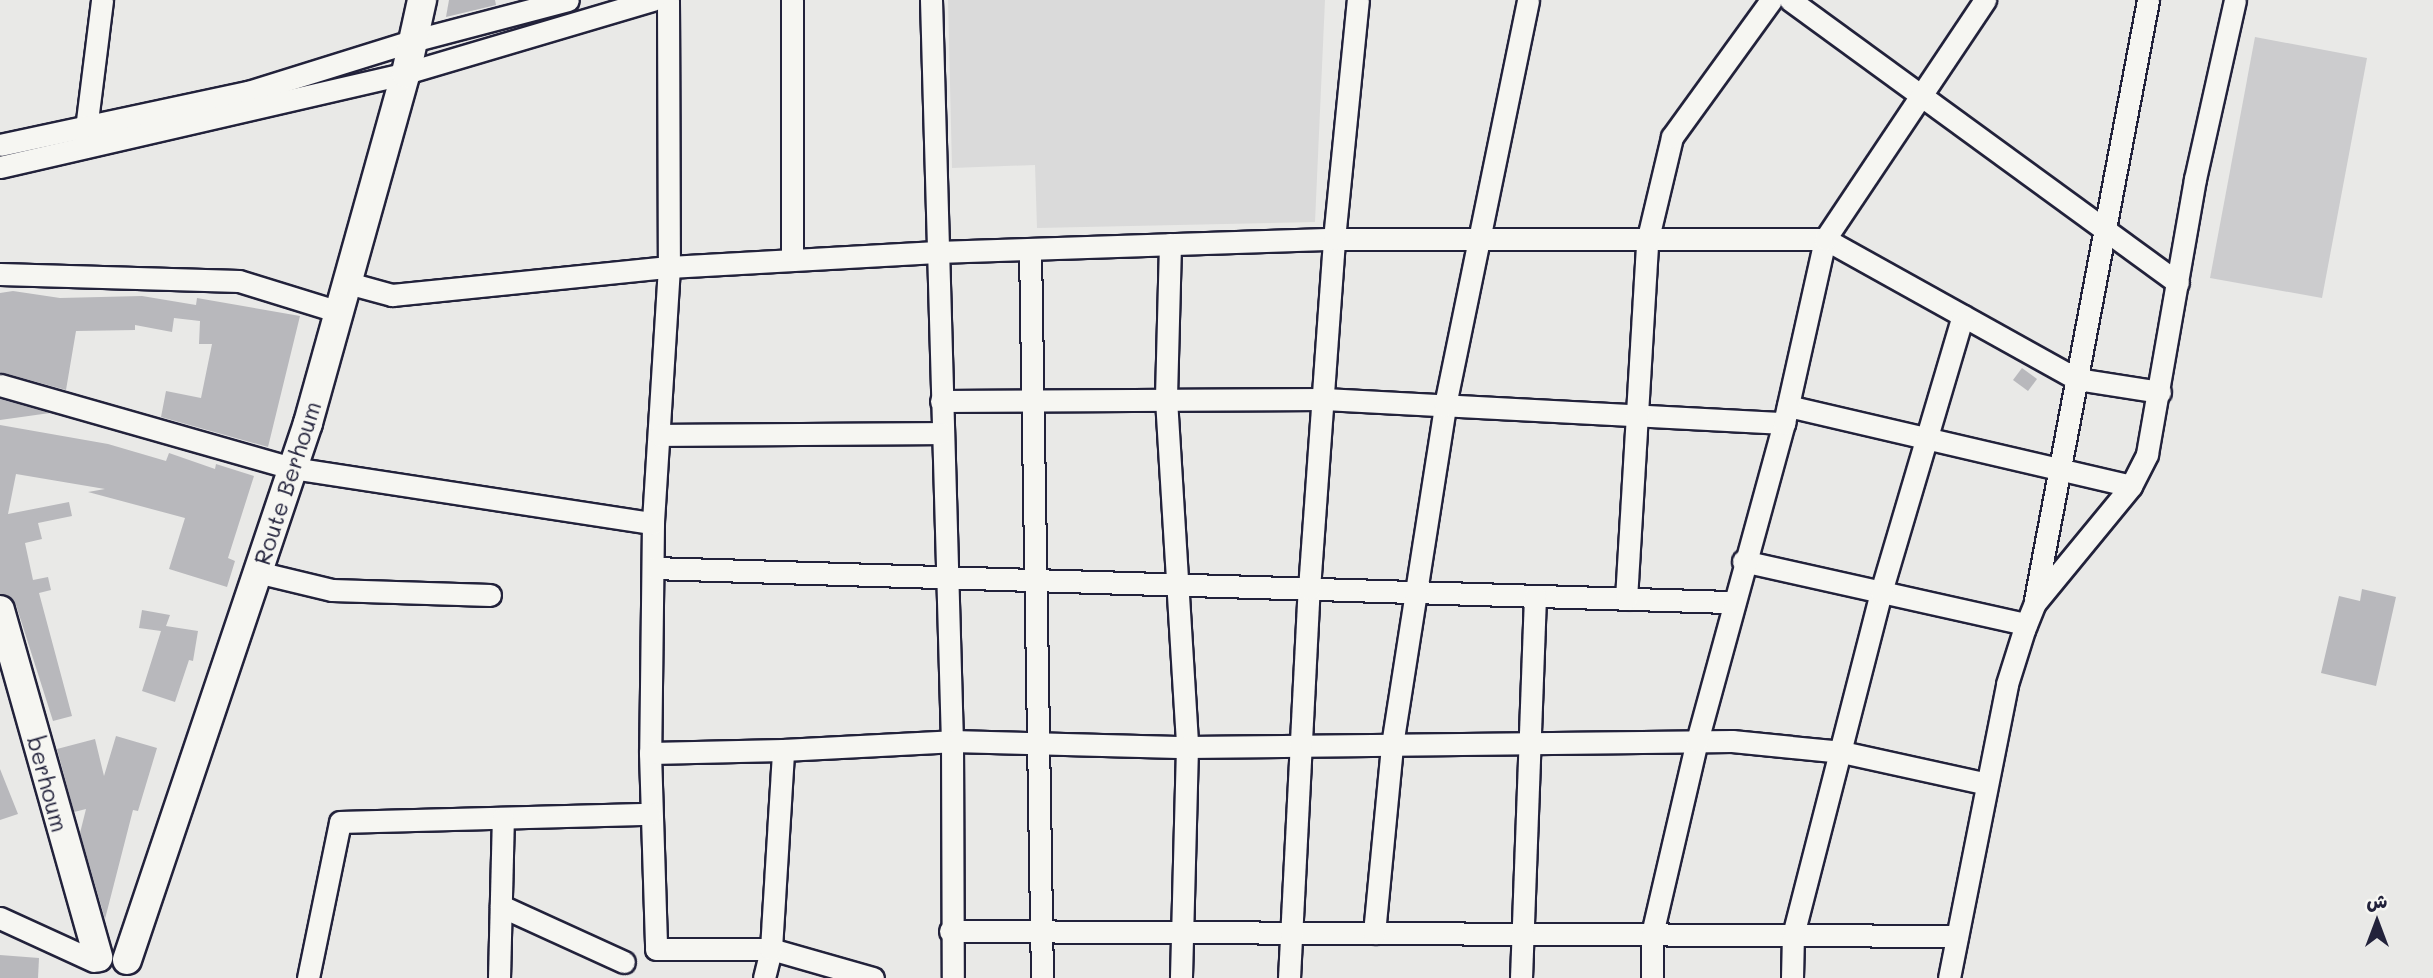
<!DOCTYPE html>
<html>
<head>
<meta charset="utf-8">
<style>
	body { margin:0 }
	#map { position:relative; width:2433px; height:978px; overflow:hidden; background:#e9e9e7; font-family:Mali,"Playpen Sans Arabic",sans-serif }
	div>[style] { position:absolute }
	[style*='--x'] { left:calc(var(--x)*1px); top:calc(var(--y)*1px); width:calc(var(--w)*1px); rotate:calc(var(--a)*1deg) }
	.built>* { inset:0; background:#dadada }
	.green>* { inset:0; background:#ccccce }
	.building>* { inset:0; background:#b8b8bc }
	.roads { filter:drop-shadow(2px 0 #22223b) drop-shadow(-2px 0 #22223b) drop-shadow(0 2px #22223b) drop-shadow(0 -2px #22223b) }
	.minor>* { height:21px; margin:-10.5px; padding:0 10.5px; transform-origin:10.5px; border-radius:10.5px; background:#f6f6f2 }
	.major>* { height:28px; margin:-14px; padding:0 14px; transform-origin:14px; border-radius:14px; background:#f6f6f2 }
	span { translate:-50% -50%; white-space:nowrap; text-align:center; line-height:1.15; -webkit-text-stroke:5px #f6f6f2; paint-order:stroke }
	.street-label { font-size:23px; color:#22223b }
	.north { position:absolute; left:2342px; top:887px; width:70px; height:70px; -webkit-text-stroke:5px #f6f6f2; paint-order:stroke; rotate:0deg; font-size:19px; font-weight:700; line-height:28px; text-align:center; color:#22223b }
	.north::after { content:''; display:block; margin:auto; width:24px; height:32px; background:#22223b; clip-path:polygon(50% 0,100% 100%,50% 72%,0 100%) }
</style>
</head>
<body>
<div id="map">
	<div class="built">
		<i style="clip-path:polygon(948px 0,1325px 0,1315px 222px,1037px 228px,1035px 165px,952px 168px)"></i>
	</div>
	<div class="green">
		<i style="clip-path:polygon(2255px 37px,2367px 58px,2322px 298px,2210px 278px)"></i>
	</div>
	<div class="building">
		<i style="clip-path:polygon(449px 0,495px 0,496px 5px,446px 17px)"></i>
		<i style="clip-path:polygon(13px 291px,60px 298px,142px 296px,196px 305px,197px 298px,300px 316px,268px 447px,161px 417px,166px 391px,201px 398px,212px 344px,199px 344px,200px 321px,174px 318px,172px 332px,135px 325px,135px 330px,76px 331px,66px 390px,0 372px,0 293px)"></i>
		<i style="clip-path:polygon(2022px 368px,2037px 379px,2028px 391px,2013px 380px)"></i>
		<i style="clip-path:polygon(0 399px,50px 413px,0 420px)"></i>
		<i style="clip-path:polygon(0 425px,108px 444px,166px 461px,169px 453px,215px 469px,216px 464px,254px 476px,228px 558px,235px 561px,227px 587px,169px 569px,185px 518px,88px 492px,105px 489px,16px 474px,8px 514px,69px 502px,72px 516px,38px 523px,42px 539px,25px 543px,33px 580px,48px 577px,51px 590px,39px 593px,72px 716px,53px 721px,16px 605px,0 594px)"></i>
		<i style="clip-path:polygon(2362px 589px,2396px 597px,2376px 686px,2321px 673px,2339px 596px,2360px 601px)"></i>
		<i style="clip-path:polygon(142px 610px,170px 615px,166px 626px,198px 631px,193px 661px,189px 660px,175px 702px,142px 691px,161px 631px,139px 628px)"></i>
		<i style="clip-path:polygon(116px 736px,157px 748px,138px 811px,133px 810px,105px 919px,80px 833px,86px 809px,74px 812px,57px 749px,95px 739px,104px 776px)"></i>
		<i style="clip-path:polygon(0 769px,18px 814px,0 820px)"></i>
		<i style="clip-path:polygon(0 955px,39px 958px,38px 978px,0 978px)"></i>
	</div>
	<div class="roads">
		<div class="minor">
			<i style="--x:668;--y:0;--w:267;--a:89.8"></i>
			<i style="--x:669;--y:267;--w:256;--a:93.6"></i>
			<i style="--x:653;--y:523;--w:230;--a:90.7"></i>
			<i style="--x:650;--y:753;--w:196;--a:88.2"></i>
			<i style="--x:656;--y:949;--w:115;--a:0"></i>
			<i style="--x:771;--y:949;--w:106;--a:15.9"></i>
			<i style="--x:931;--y:0;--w:741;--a:88.38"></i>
			<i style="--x:952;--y:741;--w:237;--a:89.8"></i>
			<i style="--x:1790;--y:0;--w:480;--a:36.1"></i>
			<i style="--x:85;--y:137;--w:138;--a:-82.9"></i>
			<i style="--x:0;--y:145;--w:254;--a:-12.1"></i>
			<i style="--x:248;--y:92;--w:172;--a:-17.3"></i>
			<i style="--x:412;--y:41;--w:161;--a:-14.7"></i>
			<i style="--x:0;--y:167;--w:417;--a:-13"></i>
			<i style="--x:406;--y:73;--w:258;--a:-16.5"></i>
			<i style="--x:1170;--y:244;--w:155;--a:91.5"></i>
			<i style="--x:1166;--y:399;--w:349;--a:86.5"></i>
			<i style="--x:1187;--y:747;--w:231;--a:91.5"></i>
			<i style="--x:1030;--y:249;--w:729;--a:89.06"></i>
			<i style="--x:792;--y:260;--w:260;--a:-90"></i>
			<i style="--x:0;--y:274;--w:239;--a:1.7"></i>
			<i style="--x:239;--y:281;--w:105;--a:17.2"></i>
			<i style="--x:348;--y:283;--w:46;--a:15.3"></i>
			<i style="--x:392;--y:295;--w:278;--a:-5.8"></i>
			<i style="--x:669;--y:267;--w:268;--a:-3.2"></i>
			<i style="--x:937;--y:252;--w:397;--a:-1.9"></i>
			<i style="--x:1334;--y:239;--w:491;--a:0"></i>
			<i style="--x:1825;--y:239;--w:288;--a:29.1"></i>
			<i style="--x:2077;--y:379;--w:84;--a:8.9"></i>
			<i style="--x:0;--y:385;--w:304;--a:15.9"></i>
			<i style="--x:292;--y:468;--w:365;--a:8.7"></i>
			<i style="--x:941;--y:401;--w:383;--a:-0.3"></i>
			<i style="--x:1324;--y:399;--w:461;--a:3"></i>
			<i style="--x:1788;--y:406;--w:352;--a:13.1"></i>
			<i style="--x:660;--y:435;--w:281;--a:-0.4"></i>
			<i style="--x:1743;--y:561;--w:290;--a:12.6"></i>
			<i style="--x:653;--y:568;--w:1079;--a:1.81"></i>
			<i style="--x:257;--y:572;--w:77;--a:13.5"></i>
			<i style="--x:332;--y:590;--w:158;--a:1.8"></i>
			<i style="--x:1626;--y:599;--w:358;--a:-86.6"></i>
			<i style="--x:1647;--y:242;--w:108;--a:-76.6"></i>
			<i style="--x:1672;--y:137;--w:169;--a:-54.1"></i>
			<i style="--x:2035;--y:600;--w:611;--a:-79.33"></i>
			<i style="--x:650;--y:753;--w:133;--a:-1.3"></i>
			<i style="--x:501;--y:906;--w:135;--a:24.5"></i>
			<i style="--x:0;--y:918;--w:103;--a:24.6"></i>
			<i style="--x:950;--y:931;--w:1007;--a:0.28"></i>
			<i style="--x:1374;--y:933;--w:189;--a:-84.5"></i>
			<i style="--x:1392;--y:745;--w:344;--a:-81.1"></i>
			<i style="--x:1445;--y:405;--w:413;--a:-78.4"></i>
			<i style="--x:308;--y:978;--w:159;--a:-78.4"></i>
			<i style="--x:340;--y:822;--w:310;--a:-1.5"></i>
			<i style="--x:499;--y:978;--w:160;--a:-88.6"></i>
			<i style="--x:764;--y:978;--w:30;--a:-76"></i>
			<i style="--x:771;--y:949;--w:199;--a:-86.5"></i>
			<i style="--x:783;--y:750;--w:169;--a:-3"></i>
			<i style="--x:952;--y:741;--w:235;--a:1.5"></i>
			<i style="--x:1187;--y:747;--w:545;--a:-0.63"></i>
			<i style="--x:1732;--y:741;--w:111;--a:5.7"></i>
			<i style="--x:1842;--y:752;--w:148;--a:12.4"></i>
			<i style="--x:1289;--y:978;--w:390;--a:-87.1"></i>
			<i style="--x:1309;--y:589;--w:351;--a:-85.9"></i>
			<i style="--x:1334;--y:239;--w:240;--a:-84.3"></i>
			<i style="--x:1521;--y:978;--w:382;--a:-87.9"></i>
			<i style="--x:1652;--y:978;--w:44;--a:-90"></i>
			<i style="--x:1652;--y:934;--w:198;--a:-76.9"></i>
			<i style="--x:1697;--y:741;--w:330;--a:-74.7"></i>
			<i style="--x:1784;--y:423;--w:189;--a:-77.4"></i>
			<i style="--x:1825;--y:239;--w:288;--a:-56.2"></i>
			<i style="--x:1792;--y:978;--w:43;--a:-88.7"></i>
			<i style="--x:1793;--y:935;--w:354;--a:-75.6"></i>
			<i style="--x:1881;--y:592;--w:288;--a:-73.5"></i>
			<i style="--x:1949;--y:978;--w:300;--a:-78.8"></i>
			<i style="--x:2007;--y:684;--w:57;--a:-72.5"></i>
			<i style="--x:2024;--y:630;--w:29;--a:-68"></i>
			<i style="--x:2035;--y:603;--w:151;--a:-50.6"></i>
			<i style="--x:2131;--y:486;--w:36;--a:-63"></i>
			<i style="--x:2147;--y:454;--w:279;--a:-80.1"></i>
			<i style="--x:2195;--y:179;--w:183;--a:-77.4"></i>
		</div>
		<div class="major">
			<i style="--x:0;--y:610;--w:361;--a:74.2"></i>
			<i style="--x:127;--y:960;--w:567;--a:-71.37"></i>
			<i style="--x:308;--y:423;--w:363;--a:-74.4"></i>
			<i style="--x:406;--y:73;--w:75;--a:-77.6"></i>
		</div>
	</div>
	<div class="street-label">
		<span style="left:287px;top:483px;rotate:-72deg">Route Berhoum</span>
		<span style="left:48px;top:784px;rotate:75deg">berhoum</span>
	</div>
	<div class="north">ش</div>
</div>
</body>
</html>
